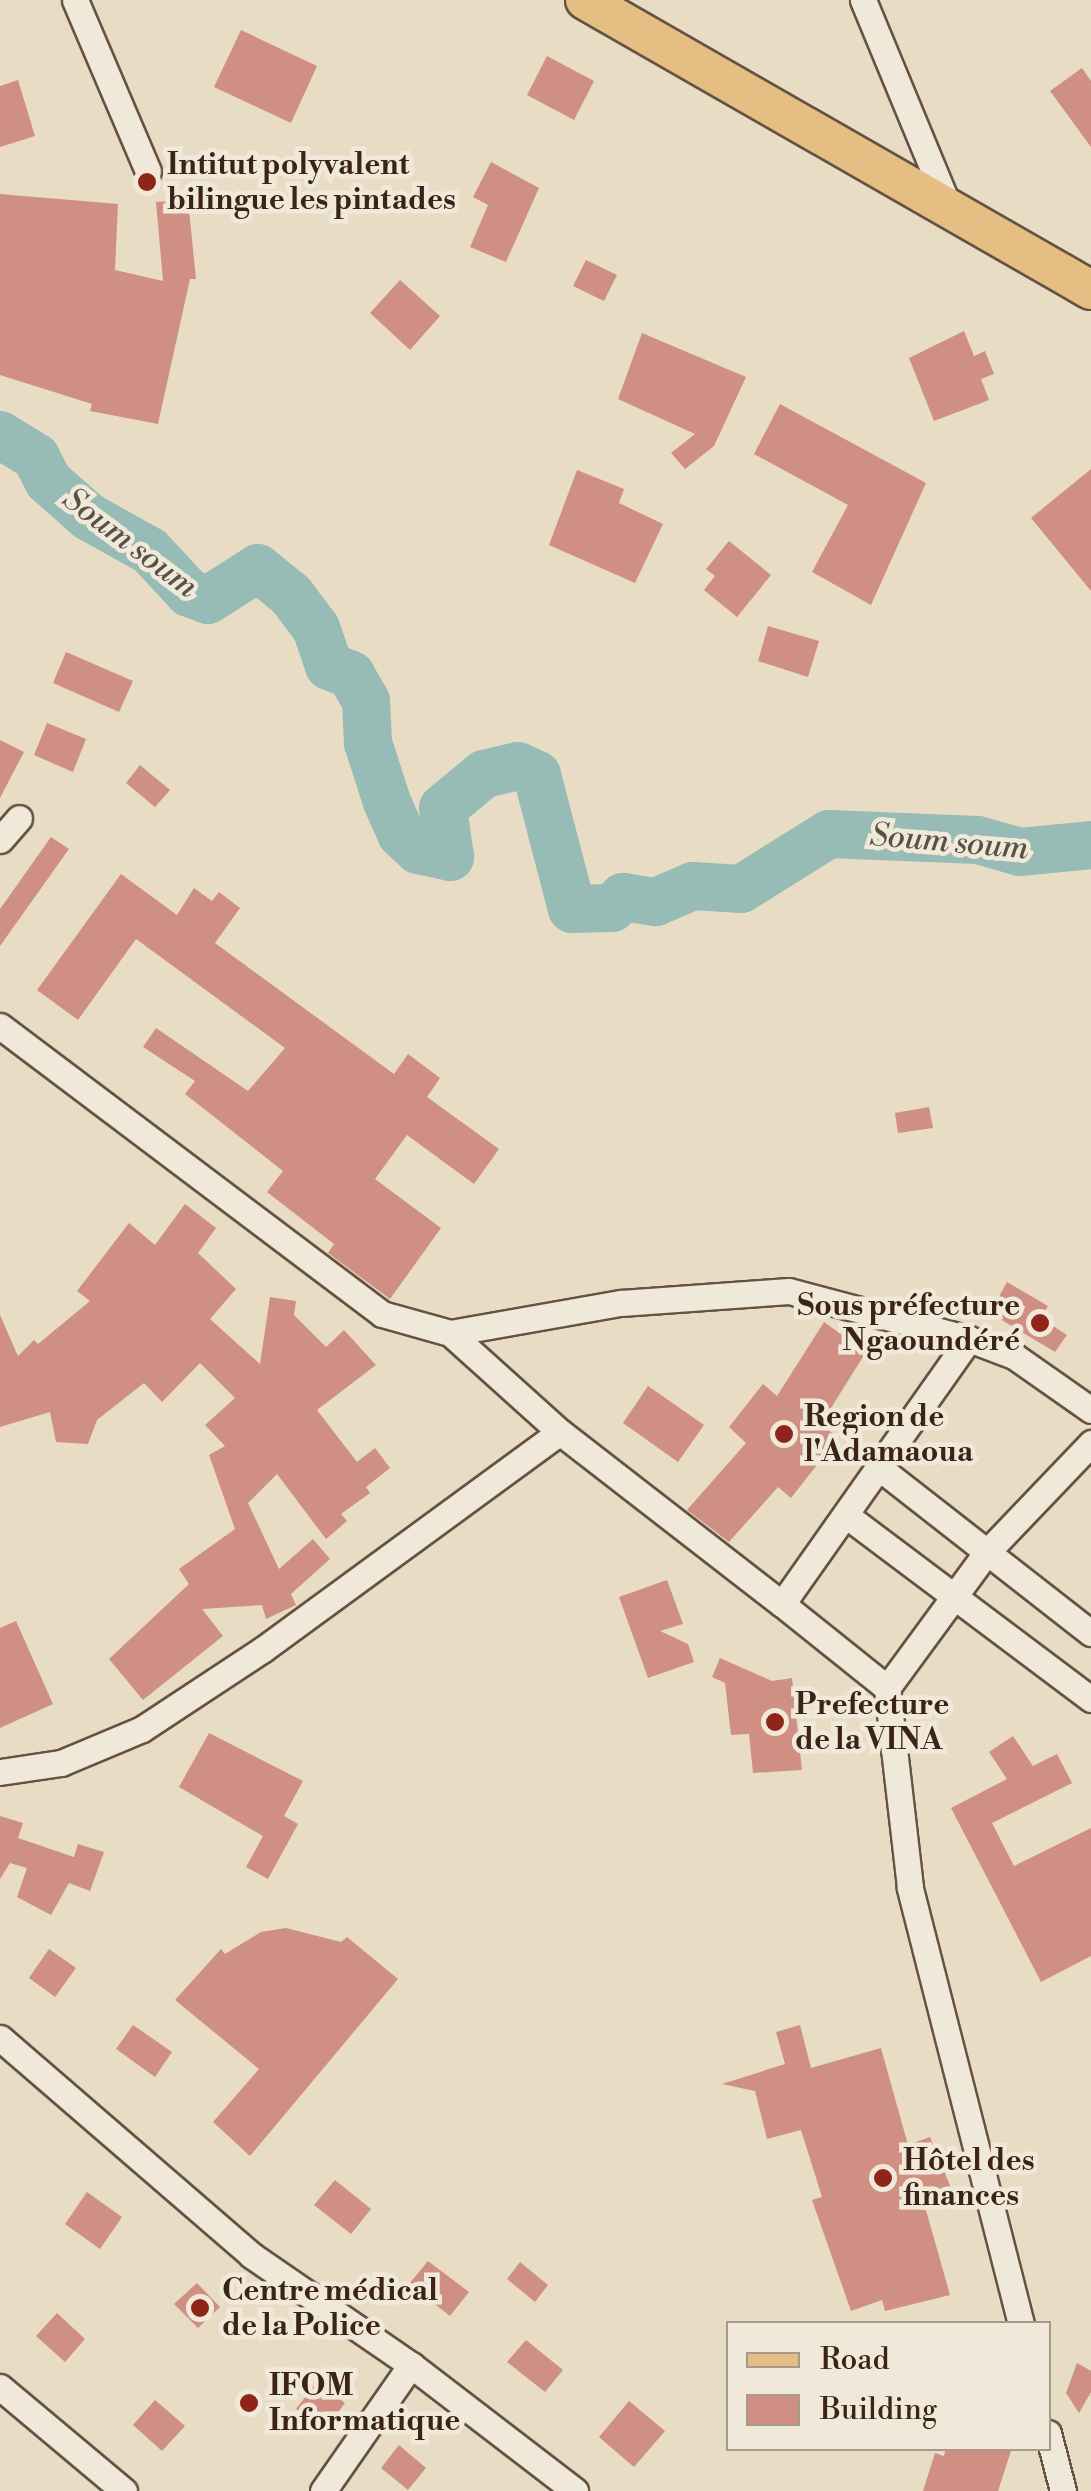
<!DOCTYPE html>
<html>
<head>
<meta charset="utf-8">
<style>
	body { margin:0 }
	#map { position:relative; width:1091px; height:2491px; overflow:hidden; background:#e8ddc4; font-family:"Libre Bodoni",serif }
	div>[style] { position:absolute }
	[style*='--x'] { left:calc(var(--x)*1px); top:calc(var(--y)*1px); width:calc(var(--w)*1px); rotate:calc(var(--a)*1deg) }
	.river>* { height:48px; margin:-24px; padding:0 24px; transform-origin:24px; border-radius:24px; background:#97bbb5 }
	.building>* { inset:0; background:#cf8f83 }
	.roads { filter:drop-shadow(2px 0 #665242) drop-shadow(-2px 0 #665242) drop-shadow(0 2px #665242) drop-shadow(0 -2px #665242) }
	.street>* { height:25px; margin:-12.5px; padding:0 12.5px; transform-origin:12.5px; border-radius:12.5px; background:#f0e9d9 }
	.primary>* { height:38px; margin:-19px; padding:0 19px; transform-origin:19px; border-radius:19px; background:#e4be82 }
	.dots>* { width:28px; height:28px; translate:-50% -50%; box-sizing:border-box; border:5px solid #f0e9d9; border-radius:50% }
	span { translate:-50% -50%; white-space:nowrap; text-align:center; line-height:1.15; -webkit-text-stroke:9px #f0e9d9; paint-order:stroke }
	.poi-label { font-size:30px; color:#3b2316; font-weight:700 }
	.left { translate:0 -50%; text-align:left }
	.right { translate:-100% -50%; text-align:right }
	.water-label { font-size:32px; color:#575146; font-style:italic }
	.legend { position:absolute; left:726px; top:2321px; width:325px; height:130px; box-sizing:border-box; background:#f0e9d9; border:2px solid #a89a8b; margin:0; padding:12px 18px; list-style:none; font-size:30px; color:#3b2316 }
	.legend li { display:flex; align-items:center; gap:20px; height:50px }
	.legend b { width:50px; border:2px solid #a89a8b }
</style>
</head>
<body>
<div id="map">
	<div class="river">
		<i style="--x:0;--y:435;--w:42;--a:31.4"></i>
		<i style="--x:36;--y:457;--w:27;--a:63"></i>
		<i style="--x:48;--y:481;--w:55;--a:41.3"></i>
		<i style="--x:89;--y:517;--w:70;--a:29.1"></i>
		<i style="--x:150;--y:551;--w:57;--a:47.1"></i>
		<i style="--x:189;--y:593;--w:20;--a:20"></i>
		<i style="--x:208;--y:600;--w:59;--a:-32.6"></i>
		<i style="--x:258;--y:568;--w:43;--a:39.3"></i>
		<i style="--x:291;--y:595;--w:41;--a:52.9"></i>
		<i style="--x:316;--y:628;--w:40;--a:71.1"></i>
		<i style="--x:329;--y:666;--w:24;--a:22"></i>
		<i style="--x:351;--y:675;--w:30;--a:60"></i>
		<i style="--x:366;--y:701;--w:42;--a:87.3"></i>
		<i style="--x:368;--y:743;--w:62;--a:72.1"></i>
		<i style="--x:387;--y:802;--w:35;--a:66"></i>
		<i style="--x:401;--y:834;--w:23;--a:43"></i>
		<i style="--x:418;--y:850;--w:33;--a:12"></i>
		<i style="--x:450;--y:857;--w:49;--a:-98.1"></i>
		<i style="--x:443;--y:808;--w:53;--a:-39.7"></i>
		<i style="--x:484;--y:774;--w:35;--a:-13"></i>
		<i style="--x:518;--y:766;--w:21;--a:25"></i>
		<i style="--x:537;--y:775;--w:138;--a:75.4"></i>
		<i style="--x:572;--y:909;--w:40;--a:-1.4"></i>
		<i style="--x:612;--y:908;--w:16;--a:-45"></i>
		<i style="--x:623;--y:897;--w:33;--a:9"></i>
		<i style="--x:656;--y:902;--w:40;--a:-23.4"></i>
		<i style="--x:693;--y:886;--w:48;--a:3.6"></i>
		<i style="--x:741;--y:889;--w:104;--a:-32"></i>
		<i style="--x:829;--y:834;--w:149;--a:2.3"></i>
		<i style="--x:978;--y:840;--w:44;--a:15.9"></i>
		<i style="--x:1020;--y:852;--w:71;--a:-5.6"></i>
	</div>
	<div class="building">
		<i style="clip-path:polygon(241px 30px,317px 66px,291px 123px,214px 87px)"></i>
		<i style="clip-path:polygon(547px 56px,594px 81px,574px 120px,527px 95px)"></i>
		<i style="clip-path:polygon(1082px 68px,1091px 81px,1091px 147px,1050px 91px)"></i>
		<i style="clip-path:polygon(18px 80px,35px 136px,0 147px,0 86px)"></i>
		<i style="clip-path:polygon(491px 162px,539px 188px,506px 262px,470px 247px,488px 205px,473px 197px)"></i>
		<i style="clip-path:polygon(0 194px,118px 204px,115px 270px,163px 281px,156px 202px,188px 200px,196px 279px,190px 279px,158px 424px,90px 411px,92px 404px,0 375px)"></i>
		<i style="clip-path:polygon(586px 260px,617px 275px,604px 301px,573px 286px)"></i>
		<i style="clip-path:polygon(400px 280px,440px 316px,410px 350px,370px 313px)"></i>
		<i style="clip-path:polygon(964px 331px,974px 356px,985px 351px,994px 374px,981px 379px,989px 400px,934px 421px,909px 358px)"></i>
		<i style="clip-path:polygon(642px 333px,746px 377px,714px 446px,685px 469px,671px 453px,695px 434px,618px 399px)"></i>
		<i style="clip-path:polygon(780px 404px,926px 483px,871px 605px,812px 572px,848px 505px,754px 454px)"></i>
		<i style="clip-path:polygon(1091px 469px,1091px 591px,1031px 518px)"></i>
		<i style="clip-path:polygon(577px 470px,624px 489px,619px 503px,663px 524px,635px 583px,549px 545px)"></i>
		<i style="clip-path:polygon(729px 541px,771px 575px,737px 617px,704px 590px,715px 576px,706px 569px)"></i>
		<i style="clip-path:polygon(768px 626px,819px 641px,808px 677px,758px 661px)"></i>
		<i style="clip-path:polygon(66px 652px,133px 681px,119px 712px,53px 683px)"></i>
		<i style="clip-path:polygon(47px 723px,86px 739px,73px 772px,34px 755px)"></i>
		<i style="clip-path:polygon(0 740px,24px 752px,0 798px)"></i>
		<i style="clip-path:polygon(140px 765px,170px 790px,155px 807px,126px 783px)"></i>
		<i style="clip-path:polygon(51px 837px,69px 849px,0 946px,0 909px)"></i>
		<i style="clip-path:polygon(121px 874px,177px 915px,194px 888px,212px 901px,219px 892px,240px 908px,215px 943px,394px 1074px,408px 1054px,440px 1078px,427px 1097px,499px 1149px,474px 1184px,407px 1135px,375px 1179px,441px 1228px,390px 1299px,328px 1253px,334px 1244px,267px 1192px,283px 1171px,185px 1094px,195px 1081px,143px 1047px,156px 1028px,248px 1091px,285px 1048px,136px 939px,78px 1020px,37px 990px)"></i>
		<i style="clip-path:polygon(929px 1107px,933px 1128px,898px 1133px,895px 1113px)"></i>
		<i style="clip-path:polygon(185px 1204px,216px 1228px,198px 1253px,236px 1289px,210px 1319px,260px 1364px,270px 1297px,296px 1301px,294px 1315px,326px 1347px,344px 1330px,376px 1365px,317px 1410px,357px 1462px,375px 1448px,390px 1468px,366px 1487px,370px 1493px,341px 1514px,347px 1521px,326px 1539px,277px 1474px,248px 1503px,279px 1569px,313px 1539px,330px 1559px,291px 1594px,296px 1605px,266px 1619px,262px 1605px,202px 1609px,223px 1636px,143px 1700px,109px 1659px,189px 1584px,179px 1569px,235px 1529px,209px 1455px,225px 1446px,205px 1425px,235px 1398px,200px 1363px,162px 1402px,144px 1383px,97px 1420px,88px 1444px,56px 1442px,50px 1412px,0 1427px,0 1315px,18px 1356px,34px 1340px,38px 1344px,90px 1301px,77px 1291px,129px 1223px,155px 1245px)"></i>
		<i style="clip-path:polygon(1007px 1282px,1048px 1306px,1041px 1318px,1067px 1335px,1055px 1352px,990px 1313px)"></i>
		<i style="clip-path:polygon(824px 1322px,866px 1352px,821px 1424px,838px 1438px,791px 1498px,778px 1487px,729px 1542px,687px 1510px,746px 1443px,729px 1427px,763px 1384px,777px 1396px)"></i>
		<i style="clip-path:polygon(648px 1386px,704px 1425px,678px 1462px,623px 1423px)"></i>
		<i style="clip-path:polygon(667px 1580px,683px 1624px,660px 1631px,688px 1644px,694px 1662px,648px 1678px,619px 1597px)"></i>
		<i style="clip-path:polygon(16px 1621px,53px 1704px,0 1728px,0 1628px)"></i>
		<i style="clip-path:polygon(720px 1658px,772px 1681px,792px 1678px,802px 1770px,753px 1773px,749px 1734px,731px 1735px,725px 1683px,712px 1677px)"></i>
		<i style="clip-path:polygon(209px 1733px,303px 1781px,284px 1816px,298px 1824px,268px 1879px,246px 1867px,263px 1836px,179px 1787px)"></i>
		<i style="clip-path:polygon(1013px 1736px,1033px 1766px,1057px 1754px,1072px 1783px,992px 1823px,1014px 1866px,1091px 1828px,1091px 1956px,1041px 1982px,951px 1808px,1007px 1779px,989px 1752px)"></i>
		<i style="clip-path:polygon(0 1816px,23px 1823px,18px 1838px,74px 1857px,78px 1844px,104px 1852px,90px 1891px,69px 1883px,51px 1915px,17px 1897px,27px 1868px,10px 1863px,0 1879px)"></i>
		<i style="clip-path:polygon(286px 1928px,341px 1942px,347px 1937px,398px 1979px,250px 2156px,213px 2122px,259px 2069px,175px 2000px,221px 1949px,225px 1954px,261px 1932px)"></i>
		<i style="clip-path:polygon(49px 1949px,76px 1968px,55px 1997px,29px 1978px)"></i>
		<i style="clip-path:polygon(133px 2025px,172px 2052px,155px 2077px,116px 2049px)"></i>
		<i style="clip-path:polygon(800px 2025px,811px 2068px,881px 2048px,908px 2145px,930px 2137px,951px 2188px,922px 2196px,950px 2295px,885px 2311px,882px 2300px,851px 2311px,812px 2200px,822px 2197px,801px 2130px,767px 2139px,755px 2091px,722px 2084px,785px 2064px,776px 2032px)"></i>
		<i style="clip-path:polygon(335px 2180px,371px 2209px,351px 2234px,314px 2205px)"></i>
		<i style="clip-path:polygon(87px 2192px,122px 2217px,100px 2249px,65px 2224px)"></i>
		<i style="clip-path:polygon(428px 2261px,469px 2292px,450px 2316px,409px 2284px)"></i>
		<i style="clip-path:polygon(520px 2262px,548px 2285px,535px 2302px,507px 2279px)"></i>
		<i style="clip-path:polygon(197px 2283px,220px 2307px,198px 2328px,174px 2304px)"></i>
		<i style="clip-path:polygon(57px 2313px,85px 2339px,65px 2362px,36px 2336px)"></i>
		<i style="clip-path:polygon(526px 2340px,563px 2370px,545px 2392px,507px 2362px)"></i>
		<i style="clip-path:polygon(1077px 2363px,1091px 2371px,1091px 2392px,1079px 2413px,1066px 2393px)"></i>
		<i style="clip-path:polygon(317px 2382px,345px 2403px,325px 2430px,296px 2409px)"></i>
		<i style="clip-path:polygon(155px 2400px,185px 2426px,162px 2451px,133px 2425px)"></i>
		<i style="clip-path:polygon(629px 2401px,665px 2431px,634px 2467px,599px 2437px)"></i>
		<i style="clip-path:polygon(399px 2445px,426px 2468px,408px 2490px,381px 2468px)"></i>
		<i style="clip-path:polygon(946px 2448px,1012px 2448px,998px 2491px,923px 2491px,935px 2453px,944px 2456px)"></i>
	</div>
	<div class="roads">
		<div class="street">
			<i style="--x:75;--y:0;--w:186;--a:66.9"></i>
			<i style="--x:863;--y:0;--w:230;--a:67.5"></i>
			<i style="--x:0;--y:840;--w:29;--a:-49"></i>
			<i style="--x:0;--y:1026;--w:478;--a:37"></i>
			<i style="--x:382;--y:1314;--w:71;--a:15.6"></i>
			<i style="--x:450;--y:1333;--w:148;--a:42"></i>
			<i style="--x:450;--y:1333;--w:174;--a:-10"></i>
			<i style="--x:621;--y:1303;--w:168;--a:-4.1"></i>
			<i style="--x:789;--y:1291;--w:186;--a:14.9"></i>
			<i style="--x:882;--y:1470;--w:265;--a:38"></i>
			<i style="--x:847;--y:1516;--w:305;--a:36.9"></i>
			<i style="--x:887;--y:1688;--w:134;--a:-141.3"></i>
			<i style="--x:782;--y:1604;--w:324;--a:-54.8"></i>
			<i style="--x:969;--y:1339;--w:48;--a:20.7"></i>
			<i style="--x:1014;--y:1356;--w:94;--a:35"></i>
			<i style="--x:0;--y:1772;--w:62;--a:-8.4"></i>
			<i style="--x:61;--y:1763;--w:88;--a:-22.8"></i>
			<i style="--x:142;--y:1729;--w:144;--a:-33.4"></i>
			<i style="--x:262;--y:1650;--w:369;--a:-36.2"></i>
			<i style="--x:560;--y:1432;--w:281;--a:37.8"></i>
			<i style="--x:0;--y:2038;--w:332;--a:40.8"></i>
			<i style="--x:251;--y:2255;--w:194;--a:34.5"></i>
			<i style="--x:411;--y:2365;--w:207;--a:37.5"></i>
			<i style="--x:1021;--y:2324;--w:451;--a:-104.3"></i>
			<i style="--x:910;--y:1887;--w:200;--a:-96.6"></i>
			<i style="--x:887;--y:1688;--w:169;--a:-53.7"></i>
			<i style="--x:987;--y:1552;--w:151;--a:-46.3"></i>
			<i style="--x:0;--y:2387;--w:162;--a:40"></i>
			<i style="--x:1048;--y:2433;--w:60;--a:75.5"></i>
			<i style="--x:323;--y:2491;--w:154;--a:-55.1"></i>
		</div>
		<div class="primary">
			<i style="--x:585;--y:0;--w:583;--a:29.82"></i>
		</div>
	</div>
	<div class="dots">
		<i style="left:147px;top:182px;background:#8f2418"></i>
		<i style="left:1040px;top:1323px;background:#8f2418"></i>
		<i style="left:784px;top:1434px;background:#8f2418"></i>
		<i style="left:775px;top:1722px;background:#8f2418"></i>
		<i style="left:883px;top:2178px;background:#8f2418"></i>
		<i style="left:200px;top:2308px;background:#8f2418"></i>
		<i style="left:249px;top:2403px;background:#8f2418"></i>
	</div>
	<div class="poi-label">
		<span class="left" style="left:167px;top:182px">Intitut polyvalent<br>bilingue les pintades</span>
		<span class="right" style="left:1020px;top:1323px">Sous préfecture<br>Ngaoundéré</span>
		<span class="left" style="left:804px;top:1434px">Region de<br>l'Adamaoua</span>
		<span class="left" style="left:795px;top:1722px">Prefecture<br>de la VINA</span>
		<span class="left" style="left:903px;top:2178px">Hôtel des<br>finances</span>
		<span class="left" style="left:222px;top:2308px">Centre médical<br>de la Police</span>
		<span class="left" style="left:269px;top:2403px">IFOM<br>Informatique</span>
	</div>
	<div class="water-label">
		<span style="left:130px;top:543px;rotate:37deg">Soum soum</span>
		<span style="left:949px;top:842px;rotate:5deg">Soum soum</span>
	</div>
	<ul class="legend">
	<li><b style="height:12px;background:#e4be82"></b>Road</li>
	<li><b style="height:28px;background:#cf8f83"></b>Building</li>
	</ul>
</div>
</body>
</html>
